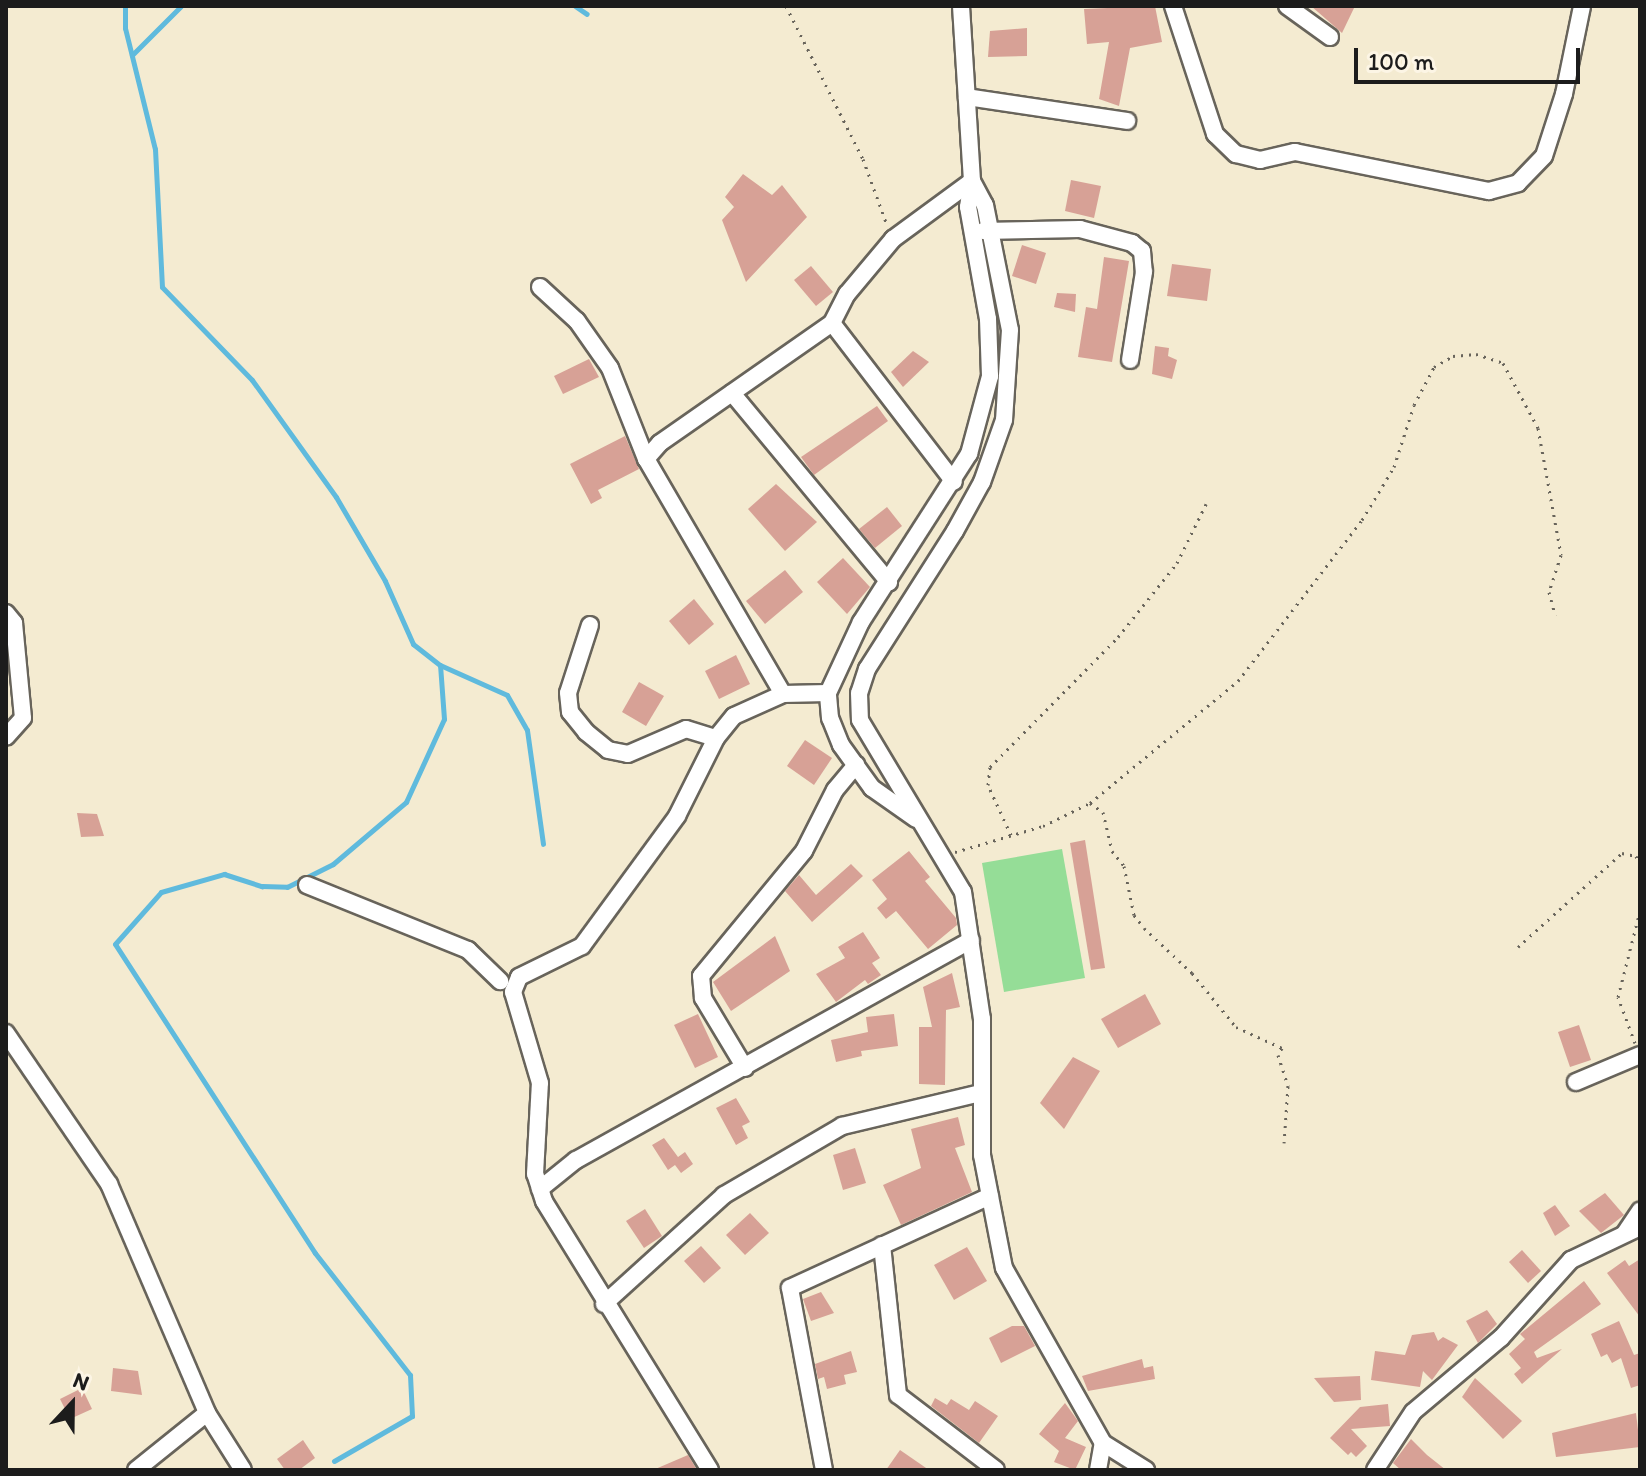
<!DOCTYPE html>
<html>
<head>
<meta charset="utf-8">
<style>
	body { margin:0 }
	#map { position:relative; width:1646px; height:1476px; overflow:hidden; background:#f4ebd1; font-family:Itim,sans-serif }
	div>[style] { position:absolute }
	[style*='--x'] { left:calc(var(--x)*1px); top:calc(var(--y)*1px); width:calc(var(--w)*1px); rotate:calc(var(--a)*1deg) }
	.green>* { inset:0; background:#95dd97 }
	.stream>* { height:5px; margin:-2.5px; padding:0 2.5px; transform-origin:2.5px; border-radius:2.5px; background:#5fbadd }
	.building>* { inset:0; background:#d7a196 }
	.path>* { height:3px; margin-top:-1.5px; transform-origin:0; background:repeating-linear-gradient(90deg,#68645b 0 2px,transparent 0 8px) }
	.roads { filter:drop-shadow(2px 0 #68645b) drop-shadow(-2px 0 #68645b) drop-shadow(0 2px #68645b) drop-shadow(0 -2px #68645b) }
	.minor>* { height:16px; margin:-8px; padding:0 8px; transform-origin:8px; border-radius:8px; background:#fff }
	span { translate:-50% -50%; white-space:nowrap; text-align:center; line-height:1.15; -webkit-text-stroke:6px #fcf5e5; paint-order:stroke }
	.frame { position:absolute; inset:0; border:8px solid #1c1c1c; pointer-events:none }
	.north { position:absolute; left:32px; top:1364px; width:80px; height:80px; -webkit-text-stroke:6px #fcf5e5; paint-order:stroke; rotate:22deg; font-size:22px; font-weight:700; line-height:32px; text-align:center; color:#1c1c1c }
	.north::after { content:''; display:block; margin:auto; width:28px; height:36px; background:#1c1c1c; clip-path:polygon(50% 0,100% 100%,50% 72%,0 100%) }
	.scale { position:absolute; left:1354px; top:48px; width:226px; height:36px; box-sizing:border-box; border:4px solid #1c1c1c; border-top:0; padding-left:10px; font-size:24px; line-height:28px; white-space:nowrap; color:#1c1c1c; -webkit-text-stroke:6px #fcf5e5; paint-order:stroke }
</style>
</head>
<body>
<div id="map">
	<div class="green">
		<i style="clip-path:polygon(1062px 849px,1085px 978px,1004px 992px,982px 863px)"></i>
	</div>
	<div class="stream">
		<i style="--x:125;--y:6;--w:22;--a:90"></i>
		<i style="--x:125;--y:28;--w:125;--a:76.1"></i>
		<i style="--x:155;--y:149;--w:138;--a:87.1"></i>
		<i style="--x:162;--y:287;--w:129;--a:45.9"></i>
		<i style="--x:252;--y:380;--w:144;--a:54.3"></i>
		<i style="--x:336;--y:497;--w:97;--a:59.7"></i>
		<i style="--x:385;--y:581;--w:69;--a:66"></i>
		<i style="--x:413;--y:644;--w:34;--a:38"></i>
		<i style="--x:440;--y:665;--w:73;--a:24.1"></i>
		<i style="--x:507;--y:695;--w:40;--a:60.3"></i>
		<i style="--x:527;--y:730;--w:115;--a:82"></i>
		<i style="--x:575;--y:6;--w:14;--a:34"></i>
		<i style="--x:132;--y:55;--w:69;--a:-45"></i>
		<i style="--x:334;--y:1461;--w:90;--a:-30"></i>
		<i style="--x:412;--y:1416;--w:41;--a:-92.8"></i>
		<i style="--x:410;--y:1375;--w:155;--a:-127.9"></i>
		<i style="--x:315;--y:1253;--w:368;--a:-122.9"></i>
		<i style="--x:115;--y:944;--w:69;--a:-48.5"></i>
		<i style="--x:161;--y:892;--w:66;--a:-15.9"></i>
		<i style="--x:224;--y:874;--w:40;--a:18"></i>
		<i style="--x:262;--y:886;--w:25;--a:2"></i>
		<i style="--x:287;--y:887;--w:51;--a:-26.6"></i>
		<i style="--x:333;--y:864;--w:96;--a:-40.3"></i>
		<i style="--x:406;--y:802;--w:91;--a:-65.4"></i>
		<i style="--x:444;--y:719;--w:54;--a:-94.2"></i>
	</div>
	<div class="building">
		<i style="clip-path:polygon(1155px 6px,1162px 42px,1130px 48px,1119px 106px,1099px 99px,1109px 42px,1087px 44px,1084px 9px)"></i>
		<i style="clip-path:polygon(1311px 6px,1355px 6px,1342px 33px)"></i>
		<i style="clip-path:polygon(1027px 28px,1027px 56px,988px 57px,990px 31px)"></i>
		<i style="clip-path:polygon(743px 174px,772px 195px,782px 185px,807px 217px,746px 282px,722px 220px,734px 207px,725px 197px)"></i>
		<i style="clip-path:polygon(1071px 180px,1101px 186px,1094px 218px,1065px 211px)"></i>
		<i style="clip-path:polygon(1022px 245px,1046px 253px,1036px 284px,1012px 276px)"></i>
		<i style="clip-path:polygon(1104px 257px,1129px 261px,1112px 362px,1078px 357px,1086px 307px,1097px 309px)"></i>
		<i style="clip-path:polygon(1172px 264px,1211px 269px,1207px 301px,1167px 296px)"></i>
		<i style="clip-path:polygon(811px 266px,833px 292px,816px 306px,794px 280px)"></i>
		<i style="clip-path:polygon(1057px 293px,1076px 294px,1075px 312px,1054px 307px)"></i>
		<i style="clip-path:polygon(1155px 346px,1169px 348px,1168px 356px,1177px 360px,1172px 379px,1152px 374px)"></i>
		<i style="clip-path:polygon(913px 351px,929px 362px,903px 387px,891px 372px)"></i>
		<i style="clip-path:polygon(589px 359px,599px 377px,563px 394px,554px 376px)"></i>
		<i style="clip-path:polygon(877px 406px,888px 421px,814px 475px,801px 457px)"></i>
		<i style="clip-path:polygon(625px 436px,639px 469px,598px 490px,602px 498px,591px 504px,570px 464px)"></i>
		<i style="clip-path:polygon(776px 484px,817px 522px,785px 551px,748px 509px)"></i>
		<i style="clip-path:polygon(887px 507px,902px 526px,875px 548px,859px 529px)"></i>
		<i style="clip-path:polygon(843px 558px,870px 587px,847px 614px,817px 582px)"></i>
		<i style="clip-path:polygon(785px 570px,803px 592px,765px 624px,746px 601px)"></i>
		<i style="clip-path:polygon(694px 599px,714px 624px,689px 645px,669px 621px)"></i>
		<i style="clip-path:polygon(736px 655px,750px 684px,719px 699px,705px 671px)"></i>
		<i style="clip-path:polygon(639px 682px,664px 696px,646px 726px,622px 712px)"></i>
		<i style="clip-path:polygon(805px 740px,832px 758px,814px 785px,787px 766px)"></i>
		<i style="clip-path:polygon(77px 813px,97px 814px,104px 836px,81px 837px)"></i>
		<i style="clip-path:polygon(1085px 840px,1105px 968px,1091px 970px,1070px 843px)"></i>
		<i style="clip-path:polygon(909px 851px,930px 877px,925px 881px,956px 918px,957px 925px,928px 949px,896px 911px,886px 919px,877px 908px,887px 899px,872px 880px)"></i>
		<i style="clip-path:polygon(851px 864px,863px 876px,812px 922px,785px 891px,799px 875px,816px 895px)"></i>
		<i style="clip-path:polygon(863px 932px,880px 958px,872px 963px,881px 975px,868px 984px,865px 980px,836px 1002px,816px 974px,845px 958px,838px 947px)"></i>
		<i style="clip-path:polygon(775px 936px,790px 971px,731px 1011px,713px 982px)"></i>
		<i style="clip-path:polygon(952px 973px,960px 1007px,946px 1010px,945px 1085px,919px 1084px,919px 1027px,932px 1027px,923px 987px)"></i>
		<i style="clip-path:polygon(1145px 994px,1161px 1024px,1118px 1048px,1101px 1019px)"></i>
		<i style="clip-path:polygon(698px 1014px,718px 1057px,695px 1068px,674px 1025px)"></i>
		<i style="clip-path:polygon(894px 1014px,898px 1046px,861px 1051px,862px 1056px,836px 1062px,831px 1040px,868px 1032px,866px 1017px)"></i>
		<i style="clip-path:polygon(1579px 1025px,1591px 1060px,1570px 1067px,1558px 1032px)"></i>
		<i style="clip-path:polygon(1073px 1057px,1100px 1071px,1064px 1129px,1040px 1103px)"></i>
		<i style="clip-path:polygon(736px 1098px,750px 1122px,742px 1126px,748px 1138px,736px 1145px,716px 1108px)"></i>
		<i style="clip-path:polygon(958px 1117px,965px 1145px,955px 1148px,972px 1192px,901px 1225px,883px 1185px,921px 1168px,911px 1129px)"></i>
		<i style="clip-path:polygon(664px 1138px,678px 1157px,685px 1152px,693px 1164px,681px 1173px,675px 1165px,668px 1170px,652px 1145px)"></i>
		<i style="clip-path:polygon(855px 1148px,866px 1183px,843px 1190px,833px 1155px)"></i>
		<i style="clip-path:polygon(1605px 1193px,1624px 1215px,1601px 1233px,1579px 1211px)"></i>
		<i style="clip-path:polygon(1555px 1205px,1570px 1226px,1555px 1236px,1543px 1213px)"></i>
		<i style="clip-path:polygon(645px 1209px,662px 1236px,644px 1248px,626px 1221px)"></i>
		<i style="clip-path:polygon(750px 1213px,769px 1233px,745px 1255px,726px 1235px)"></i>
		<i style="clip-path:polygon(701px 1246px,721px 1268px,704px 1283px,684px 1261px)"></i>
		<i style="clip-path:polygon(967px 1247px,987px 1281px,954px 1300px,934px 1265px)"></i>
		<i style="clip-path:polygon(1522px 1250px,1541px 1271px,1528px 1283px,1509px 1262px)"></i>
		<i style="clip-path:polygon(1640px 1259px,1640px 1317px,1607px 1273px,1625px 1260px,1629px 1266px)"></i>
		<i style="clip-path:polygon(1584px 1281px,1601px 1304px,1534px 1352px,1537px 1358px,1562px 1349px,1522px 1384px,1514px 1374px,1521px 1368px,1509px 1354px,1525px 1339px,1520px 1334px)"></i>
		<i style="clip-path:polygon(821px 1292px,834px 1313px,811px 1321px,803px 1299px)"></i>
		<i style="clip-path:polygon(1487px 1310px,1497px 1324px,1478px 1343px,1466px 1321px)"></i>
		<i style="clip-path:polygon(1619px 1321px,1634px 1355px,1640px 1353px,1640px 1385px,1631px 1388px,1621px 1358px,1612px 1363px,1607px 1354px,1601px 1357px,1591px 1334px)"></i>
		<i style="clip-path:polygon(1012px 1326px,1024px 1326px,1035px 1346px,1001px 1363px,989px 1338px)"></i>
		<i style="clip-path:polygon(1434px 1332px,1438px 1341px,1443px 1337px,1458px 1345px,1432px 1380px,1423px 1371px,1420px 1387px,1371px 1380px,1375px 1351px,1405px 1355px,1412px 1335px)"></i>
		<i style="clip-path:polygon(851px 1351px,857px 1372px,844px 1375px,846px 1384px,827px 1389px,824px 1377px,818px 1379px,815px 1364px)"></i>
		<i style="clip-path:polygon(1142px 1359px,1144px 1368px,1153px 1366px,1155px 1379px,1088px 1391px,1082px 1376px)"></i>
		<i style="clip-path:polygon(113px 1368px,138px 1371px,142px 1395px,111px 1391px)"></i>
		<i style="clip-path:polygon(1360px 1376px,1361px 1400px,1334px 1402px,1314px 1378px)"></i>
		<i style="clip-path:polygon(1475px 1378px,1522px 1421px,1503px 1439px,1462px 1397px)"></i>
		<i style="clip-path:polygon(82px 1388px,92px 1409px,70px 1419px,60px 1399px)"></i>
		<i style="clip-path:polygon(935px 1398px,947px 1405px,951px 1399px,969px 1410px,975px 1401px,998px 1416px,979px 1443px,931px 1406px)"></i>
		<i style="clip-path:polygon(1065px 1403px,1078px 1421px,1065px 1438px,1086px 1447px,1075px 1470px,1054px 1462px,1059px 1451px,1039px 1434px)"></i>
		<i style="clip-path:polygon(1388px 1404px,1390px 1426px,1351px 1429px,1367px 1446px,1356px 1457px,1351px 1452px,1348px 1455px,1330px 1438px,1360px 1407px)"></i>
		<i style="clip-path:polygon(1636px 1413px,1640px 1447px,1556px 1457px,1552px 1433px)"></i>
		<i style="clip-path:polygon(1411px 1439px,1427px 1455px,1446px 1470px,1401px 1470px,1393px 1463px)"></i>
		<i style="clip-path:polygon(303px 1440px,315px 1458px,299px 1470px,285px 1470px,277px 1459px)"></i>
		<i style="clip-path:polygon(900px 1450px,929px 1470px,886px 1470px)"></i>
		<i style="clip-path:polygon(688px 1455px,697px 1470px,653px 1470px)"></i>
	</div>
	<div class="path">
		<i style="--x:786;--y:6;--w:171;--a:63.3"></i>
		<i style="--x:863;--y:159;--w:70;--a:70"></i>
		<i style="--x:1090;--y:803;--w:16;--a:35"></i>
		<i style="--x:1103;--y:812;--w:40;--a:77"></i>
		<i style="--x:1112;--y:851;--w:19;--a:51"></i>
		<i style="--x:1124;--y:866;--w:50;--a:78.5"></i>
		<i style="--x:1134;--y:915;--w:16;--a:52"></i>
		<i style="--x:1144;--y:928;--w:66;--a:43.2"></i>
		<i style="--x:1192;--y:973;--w:70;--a:50.8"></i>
		<i style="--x:1236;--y:1027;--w:51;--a:24.5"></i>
		<i style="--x:1282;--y:1048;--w:8;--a:120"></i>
		<i style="--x:1278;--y:1055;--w:33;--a:72"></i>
		<i style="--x:1288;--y:1086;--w:57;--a:94"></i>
		<i style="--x:1011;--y:835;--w:55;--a:-114.7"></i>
		<i style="--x:988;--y:785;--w:18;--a:-84"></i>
		<i style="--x:990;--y:767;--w:182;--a:-45.4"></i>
		<i style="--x:1118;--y:637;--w:95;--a:-51.4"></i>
		<i style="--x:1177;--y:563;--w:66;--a:-63.8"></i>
		<i style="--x:955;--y:852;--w:92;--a:-16.5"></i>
		<i style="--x:1043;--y:826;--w:52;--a:-26.1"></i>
		<i style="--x:1090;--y:803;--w:192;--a:-39.5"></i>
		<i style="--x:1238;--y:681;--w:203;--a:-52.4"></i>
		<i style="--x:1362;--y:520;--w:62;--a:-58.9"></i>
		<i style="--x:1394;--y:467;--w:65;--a:-72.1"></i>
		<i style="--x:1414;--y:405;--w:43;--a:-62.2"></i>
		<i style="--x:1434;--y:367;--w:22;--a:-30"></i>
		<i style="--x:1453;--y:356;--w:23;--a:-5"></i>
		<i style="--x:1476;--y:354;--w:28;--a:18"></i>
		<i style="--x:1503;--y:363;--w:74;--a:61.7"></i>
		<i style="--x:1538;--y:428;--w:129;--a:79.7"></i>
		<i style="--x:1561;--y:555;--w:39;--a:108"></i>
		<i style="--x:1549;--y:592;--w:24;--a:75"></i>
		<i style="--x:1518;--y:947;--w:140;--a:-42.1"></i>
		<i style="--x:1622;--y:853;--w:14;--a:12"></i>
		<i style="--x:1636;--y:856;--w:9;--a:63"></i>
		<i style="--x:1635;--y:1043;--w:49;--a:-110.3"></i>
		<i style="--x:1618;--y:997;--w:89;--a:-75.7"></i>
	</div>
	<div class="roads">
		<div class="minor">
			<i style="--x:1173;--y:6;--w:135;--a:71.8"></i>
			<i style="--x:1215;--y:134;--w:29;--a:44"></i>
			<i style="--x:1236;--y:154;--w:25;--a:14"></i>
			<i style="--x:1260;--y:160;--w:36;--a:-13"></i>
			<i style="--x:1295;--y:152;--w:198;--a:11.4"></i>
			<i style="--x:1489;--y:191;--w:30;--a:-15"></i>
			<i style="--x:1518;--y:183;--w:37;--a:-46"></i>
			<i style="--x:1544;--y:156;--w:65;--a:-72.1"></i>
			<i style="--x:1564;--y:94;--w:90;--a:-78.4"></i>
			<i style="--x:1287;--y:6;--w:53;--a:35.8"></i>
			<i style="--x:967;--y:97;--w:162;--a:8.5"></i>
			<i style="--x:972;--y:181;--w:27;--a:62"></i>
			<i style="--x:985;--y:205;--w:127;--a:78.7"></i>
			<i style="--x:1010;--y:330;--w:90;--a:93.8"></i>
			<i style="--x:1004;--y:420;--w:66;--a:109.5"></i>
			<i style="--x:982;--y:482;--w:56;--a:118.9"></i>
			<i style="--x:955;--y:531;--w:164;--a:122.5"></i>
			<i style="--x:867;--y:669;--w:25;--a:108"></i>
			<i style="--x:859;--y:693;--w:27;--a:88"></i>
			<i style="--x:860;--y:720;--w:200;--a:59.1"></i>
			<i style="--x:963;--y:892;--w:128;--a:81.5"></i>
			<i style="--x:982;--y:1019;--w:136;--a:90"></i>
			<i style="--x:982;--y:1155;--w:115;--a:79"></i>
			<i style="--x:1004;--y:1268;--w:201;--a:60.5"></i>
			<i style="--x:1103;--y:1443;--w:51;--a:32.1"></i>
			<i style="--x:983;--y:231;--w:97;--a:-1.2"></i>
			<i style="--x:1080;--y:229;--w:54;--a:15.1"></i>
			<i style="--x:1132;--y:243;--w:13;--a:39"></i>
			<i style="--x:1142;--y:251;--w:21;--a:85"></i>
			<i style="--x:1144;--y:272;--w:89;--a:99"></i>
			<i style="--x:540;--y:287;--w:50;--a:42.6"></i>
			<i style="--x:577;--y:321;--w:57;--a:54.9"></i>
			<i style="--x:610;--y:368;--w:98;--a:68.4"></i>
			<i style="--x:832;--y:323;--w:200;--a:52.5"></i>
			<i style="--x:732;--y:393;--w:246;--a:50.3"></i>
			<i style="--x:6;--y:613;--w:13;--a:51"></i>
			<i style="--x:14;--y:623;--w:95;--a:84.6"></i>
			<i style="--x:23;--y:718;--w:25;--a:132"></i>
			<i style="--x:590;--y:625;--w:71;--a:107.9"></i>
			<i style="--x:568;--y:693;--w:19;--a:84"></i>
			<i style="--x:570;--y:712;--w:26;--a:51"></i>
			<i style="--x:586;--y:732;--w:28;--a:39"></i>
			<i style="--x:608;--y:750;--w:20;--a:11"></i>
			<i style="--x:628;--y:754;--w:63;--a:-23.3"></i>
			<i style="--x:686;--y:729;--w:31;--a:17"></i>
			<i style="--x:783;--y:694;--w:272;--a:-120.2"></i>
			<i style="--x:646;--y:459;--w:21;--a:-49"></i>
			<i style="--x:660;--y:443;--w:210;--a:-34.9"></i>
			<i style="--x:832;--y:323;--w:33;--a:-63"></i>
			<i style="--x:847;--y:294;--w:72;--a:-50.1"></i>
			<i style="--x:893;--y:239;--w:98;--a:-36.3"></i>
			<i style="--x:916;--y:819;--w:54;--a:-144.8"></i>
			<i style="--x:872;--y:788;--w:53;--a:-125.8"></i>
			<i style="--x:841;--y:745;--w:29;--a:-112"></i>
			<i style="--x:830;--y:718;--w:25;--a:-95"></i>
			<i style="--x:828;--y:693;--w:78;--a:-65.1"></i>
			<i style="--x:861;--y:622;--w:200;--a:-57.3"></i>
			<i style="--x:969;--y:454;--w:81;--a:-74.9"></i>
			<i style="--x:990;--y:376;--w:57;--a:-92"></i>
			<i style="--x:988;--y:319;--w:114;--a:-100.1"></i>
			<i style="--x:968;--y:207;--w:26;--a:-81"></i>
			<i style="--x:972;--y:181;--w:175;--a:-93.6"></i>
			<i style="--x:307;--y:885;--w:174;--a:22"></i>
			<i style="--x:468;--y:950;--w:45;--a:44.1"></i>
			<i style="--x:6;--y:1033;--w:183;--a:55.7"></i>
			<i style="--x:109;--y:1184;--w:249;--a:66.8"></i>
			<i style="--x:207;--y:1413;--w:67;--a:57.7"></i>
			<i style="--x:745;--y:1068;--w:82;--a:-121"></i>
			<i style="--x:703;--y:998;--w:22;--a:-95"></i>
			<i style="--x:701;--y:976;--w:162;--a:-50.5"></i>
			<i style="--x:804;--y:851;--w:68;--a:-63.1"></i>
			<i style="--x:835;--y:790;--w:33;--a:-50"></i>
			<i style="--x:1576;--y:1082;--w:69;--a:-22.9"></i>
			<i style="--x:540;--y:1189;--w:46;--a:-38.9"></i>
			<i style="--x:576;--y:1160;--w:452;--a:-29.1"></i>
			<i style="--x:1625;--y:1233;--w:27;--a:-56"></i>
			<i style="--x:882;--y:1245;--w:151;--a:83.9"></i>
			<i style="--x:898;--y:1395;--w:123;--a:37.4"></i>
			<i style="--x:604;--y:1304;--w:162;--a:-42.2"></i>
			<i style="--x:724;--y:1195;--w:137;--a:-30.3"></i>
			<i style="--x:842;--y:1126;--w:142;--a:-13.4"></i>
			<i style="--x:136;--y:1470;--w:91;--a:-38.8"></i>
			<i style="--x:710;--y:1470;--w:316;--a:-121.7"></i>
			<i style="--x:544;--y:1201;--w:28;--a:-108"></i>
			<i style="--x:535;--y:1174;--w:91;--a:-86.9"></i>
			<i style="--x:540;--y:1083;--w:95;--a:-106.5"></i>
			<i style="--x:513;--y:992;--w:16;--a:-68"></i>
			<i style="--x:519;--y:977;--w:70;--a:-26.2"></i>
			<i style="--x:582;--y:946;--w:161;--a:-53.8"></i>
			<i style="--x:677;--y:816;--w:87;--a:-63.4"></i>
			<i style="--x:716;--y:738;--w:28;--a:-51"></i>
			<i style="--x:734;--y:716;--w:54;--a:-24.2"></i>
			<i style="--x:783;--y:694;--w:45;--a:-1.3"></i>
			<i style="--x:824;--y:1470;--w:185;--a:-100.6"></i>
			<i style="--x:790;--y:1288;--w:220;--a:-24.7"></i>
			<i style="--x:1098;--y:1470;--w:27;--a:-80"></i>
			<i style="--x:1375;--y:1470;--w:69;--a:-56.8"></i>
			<i style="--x:1413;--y:1412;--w:115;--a:-40.1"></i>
			<i style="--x:1501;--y:1338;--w:105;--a:-48.1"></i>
			<i style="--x:1571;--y:1260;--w:76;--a:-25.6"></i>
		</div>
	</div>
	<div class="frame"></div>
	<div class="north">N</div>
	<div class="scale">100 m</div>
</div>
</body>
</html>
